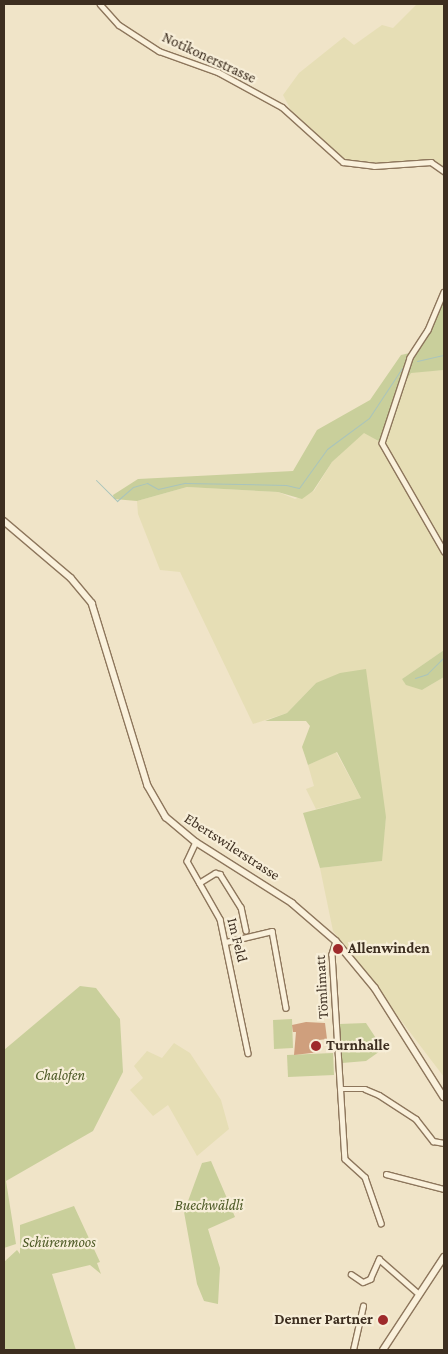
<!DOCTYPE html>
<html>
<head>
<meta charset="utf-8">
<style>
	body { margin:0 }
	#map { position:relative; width:448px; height:1354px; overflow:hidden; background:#f0e4c8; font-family:"Crimson Pro",serif }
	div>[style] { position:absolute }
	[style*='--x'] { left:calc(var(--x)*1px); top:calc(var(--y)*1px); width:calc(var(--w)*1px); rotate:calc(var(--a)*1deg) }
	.farmland>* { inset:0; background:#e6deb5 }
	.green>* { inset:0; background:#c9cf9b }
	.stream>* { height:1px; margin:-0.5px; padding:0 0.5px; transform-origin:0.5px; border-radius:0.5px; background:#a9c4bc }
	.building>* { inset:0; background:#cf9f7d }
	.roads { filter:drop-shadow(1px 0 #8d765c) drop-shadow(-1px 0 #8d765c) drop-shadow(0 1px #8d765c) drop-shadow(0 -1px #8d765c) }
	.street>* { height:4.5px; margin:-2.25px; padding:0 2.25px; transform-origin:2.25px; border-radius:2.25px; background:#faf1dc }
	.secondary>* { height:5.5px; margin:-2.75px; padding:0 2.75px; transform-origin:2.75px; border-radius:2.75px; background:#faf1dc }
	.dots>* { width:14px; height:14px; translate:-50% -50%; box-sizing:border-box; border:2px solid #f7eed8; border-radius:50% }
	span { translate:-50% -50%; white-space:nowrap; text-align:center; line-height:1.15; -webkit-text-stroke:4.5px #f7eed8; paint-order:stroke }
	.street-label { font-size:15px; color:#3d2e20 }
	.poi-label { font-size:15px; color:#3d2e20; font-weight:700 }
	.left { translate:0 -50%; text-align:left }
	.right { translate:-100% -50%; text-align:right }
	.park-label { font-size:15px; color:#4d5a26; font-style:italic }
	.frame { position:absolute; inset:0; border:5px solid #3d2e20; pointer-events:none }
</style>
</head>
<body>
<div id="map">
	<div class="farmland">
		<i style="clip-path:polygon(417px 4px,444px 4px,444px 167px,413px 161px,374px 166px,343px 162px,294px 116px,283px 95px,299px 73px,344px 37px,354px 45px,382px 25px,393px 28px)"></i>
		<i style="clip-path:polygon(444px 370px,444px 650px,402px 679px,422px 690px,444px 677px,444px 1077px,333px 931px,320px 868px,381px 861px,386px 817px,316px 683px,287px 713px,253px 724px,180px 572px,160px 570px,138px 514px,137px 501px,187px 487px,278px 492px,295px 499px,314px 491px,332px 462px,364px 432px,381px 443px,396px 396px,411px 372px)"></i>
		<i style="clip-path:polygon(336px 752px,361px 798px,316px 809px,306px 789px,314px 786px,308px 765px)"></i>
		<i style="clip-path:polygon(174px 1043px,190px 1053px,221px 1100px,229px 1129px,197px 1156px,168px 1105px,153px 1116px,130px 1090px,143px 1078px,134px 1066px,147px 1051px,162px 1058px)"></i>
	</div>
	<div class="green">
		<i style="clip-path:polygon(444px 296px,444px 370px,411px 373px,396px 396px,382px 443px,364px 433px,332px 462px,313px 491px,302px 499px,278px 492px,187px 487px,137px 501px,114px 499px,113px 495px,138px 479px,293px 471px,317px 430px,370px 400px,401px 355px,414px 352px)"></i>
		<i style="clip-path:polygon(444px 650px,444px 677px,422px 690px,406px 685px,402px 679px)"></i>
		<i style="clip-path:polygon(366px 669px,386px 817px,382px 861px,320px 868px,303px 813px,361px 798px,337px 752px,308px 765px,302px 747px,310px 726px,306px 721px,265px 721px,287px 713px,316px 683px,340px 673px)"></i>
		<i style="clip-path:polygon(80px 986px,96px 988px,120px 1019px,123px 1072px,93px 1131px,6px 1181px,16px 1244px,4px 1248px,4px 1050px)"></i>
		<i style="clip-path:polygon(292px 1019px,293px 1048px,274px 1049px,273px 1020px)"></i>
		<i style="clip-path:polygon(366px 1023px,383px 1049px,366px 1061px,342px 1063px,339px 1024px)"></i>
		<i style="clip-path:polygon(333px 1053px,334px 1075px,288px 1077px,287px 1055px)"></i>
		<i style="clip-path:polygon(211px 1161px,235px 1217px,208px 1229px,220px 1268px,218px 1304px,204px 1301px,197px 1284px,184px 1212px,202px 1163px)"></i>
		<i style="clip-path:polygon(74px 1206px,100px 1262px,97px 1263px,101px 1274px,90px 1265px,52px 1274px,76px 1350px,4px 1350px,4px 1262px,17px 1250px,20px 1254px,20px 1225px)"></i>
	</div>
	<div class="stream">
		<i style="--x:417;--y:361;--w:28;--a:-13"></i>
		<i style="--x:96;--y:480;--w:30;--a:45"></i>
		<i style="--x:117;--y:501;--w:21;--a:-41"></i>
		<i style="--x:133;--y:487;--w:15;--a:-16"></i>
		<i style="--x:147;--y:483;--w:13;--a:29"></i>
		<i style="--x:158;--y:489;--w:28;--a:-13"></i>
		<i style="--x:185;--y:483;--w:101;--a:1.1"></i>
		<i style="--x:286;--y:485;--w:13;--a:13"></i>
		<i style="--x:299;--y:488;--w:48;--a:-54.3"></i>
		<i style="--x:327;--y:449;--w:52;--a:-36.4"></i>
		<i style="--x:369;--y:418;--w:60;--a:-56.6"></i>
		<i style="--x:415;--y:678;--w:13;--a:-18"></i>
		<i style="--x:427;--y:674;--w:24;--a:-45"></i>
	</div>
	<div class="building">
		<i style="clip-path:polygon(306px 1022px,325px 1023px,327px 1039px,319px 1040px,320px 1052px,294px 1055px,296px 1032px,293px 1032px,292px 1025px)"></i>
	</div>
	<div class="roads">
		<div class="street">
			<i style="--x:100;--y:4;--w:28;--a:48"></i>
			<i style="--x:119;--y:25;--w:48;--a:33"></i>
			<i style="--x:159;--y:51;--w:63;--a:19.6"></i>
			<i style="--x:218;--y:72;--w:73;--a:28.7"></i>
			<i style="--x:282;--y:107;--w:82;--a:42"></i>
			<i style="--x:343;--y:162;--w:31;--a:7"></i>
			<i style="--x:374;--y:166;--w:57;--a:-4"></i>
			<i style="--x:431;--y:162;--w:16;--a:35"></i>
			<i style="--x:444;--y:292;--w:41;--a:112.8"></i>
			<i style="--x:428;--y:330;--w:33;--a:123"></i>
			<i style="--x:410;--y:358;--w:89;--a:108.2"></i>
			<i style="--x:382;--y:443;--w:125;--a:60.1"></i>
			<i style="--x:196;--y:842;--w:21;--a:115"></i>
			<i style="--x:187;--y:861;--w:67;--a:60.4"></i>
			<i style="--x:220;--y:919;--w:137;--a:78.2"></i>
			<i style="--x:199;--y:883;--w:19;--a:-32"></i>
			<i style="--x:215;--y:873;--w:5;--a:11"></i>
			<i style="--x:220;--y:874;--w:39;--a:58"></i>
			<i style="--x:241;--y:907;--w:24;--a:78"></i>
			<i style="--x:336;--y:941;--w:14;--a:107"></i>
			<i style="--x:332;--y:954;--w:205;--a:86.4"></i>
			<i style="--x:345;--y:1159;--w:27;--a:42"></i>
			<i style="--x:365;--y:1177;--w:49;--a:70.8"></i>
			<i style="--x:226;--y:942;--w:47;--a:-13.4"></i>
			<i style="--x:272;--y:931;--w:78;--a:79.7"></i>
			<i style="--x:340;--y:1089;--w:25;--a:0"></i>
			<i style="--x:365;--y:1089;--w:15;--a:23"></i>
			<i style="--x:379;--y:1095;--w:44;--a:33"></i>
			<i style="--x:416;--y:1119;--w:28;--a:52"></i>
			<i style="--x:433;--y:1141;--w:11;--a:10"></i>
			<i style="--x:386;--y:1174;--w:60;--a:14.5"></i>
			<i style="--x:351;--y:1274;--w:14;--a:34"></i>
			<i style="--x:363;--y:1282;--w:8;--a:-23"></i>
			<i style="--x:370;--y:1279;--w:22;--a:-66"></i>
			<i style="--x:379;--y:1259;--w:53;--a:41.2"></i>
			<i style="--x:353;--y:1350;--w:45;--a:-77.2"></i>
		</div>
		<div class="secondary">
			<i style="--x:4;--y:521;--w:88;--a:40.4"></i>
			<i style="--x:71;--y:578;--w:33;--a:50"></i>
			<i style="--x:92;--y:603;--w:191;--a:73"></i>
			<i style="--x:148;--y:786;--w:36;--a:60"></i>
			<i style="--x:166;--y:817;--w:39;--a:40"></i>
			<i style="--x:196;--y:842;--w:114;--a:32.4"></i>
			<i style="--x:292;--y:903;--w:58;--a:40.8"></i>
			<i style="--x:336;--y:941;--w:61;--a:50.3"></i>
			<i style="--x:375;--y:988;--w:129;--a:57.7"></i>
			<i style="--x:383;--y:1350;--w:111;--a:-56.7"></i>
		</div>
	</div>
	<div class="dots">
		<i style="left:338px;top:949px;background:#9e2a2b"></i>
		<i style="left:316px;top:1046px;background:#9e2a2b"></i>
		<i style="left:383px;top:1320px;background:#9e2a2b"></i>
	</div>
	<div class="street-label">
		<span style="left:209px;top:58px;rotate:25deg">Notikonerstrasse</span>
		<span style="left:232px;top:847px;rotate:33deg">Ebertswilerstrasse</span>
		<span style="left:237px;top:940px;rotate:76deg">Im Feld</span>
		<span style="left:322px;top:987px;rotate:-93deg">Tömlimatt</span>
	</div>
	<div class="poi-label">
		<span class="left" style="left:348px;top:949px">Allenwinden</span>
		<span class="left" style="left:326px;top:1046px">Turnhalle</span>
		<span class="right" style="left:373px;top:1320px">Denner Partner</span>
	</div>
	<div class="park-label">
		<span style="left:60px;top:1076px">Chalofen</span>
		<span style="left:209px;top:1206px">Buechwäldli</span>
		<span style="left:59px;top:1243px">Schürenmoos</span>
	</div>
	<div class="frame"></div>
</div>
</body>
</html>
